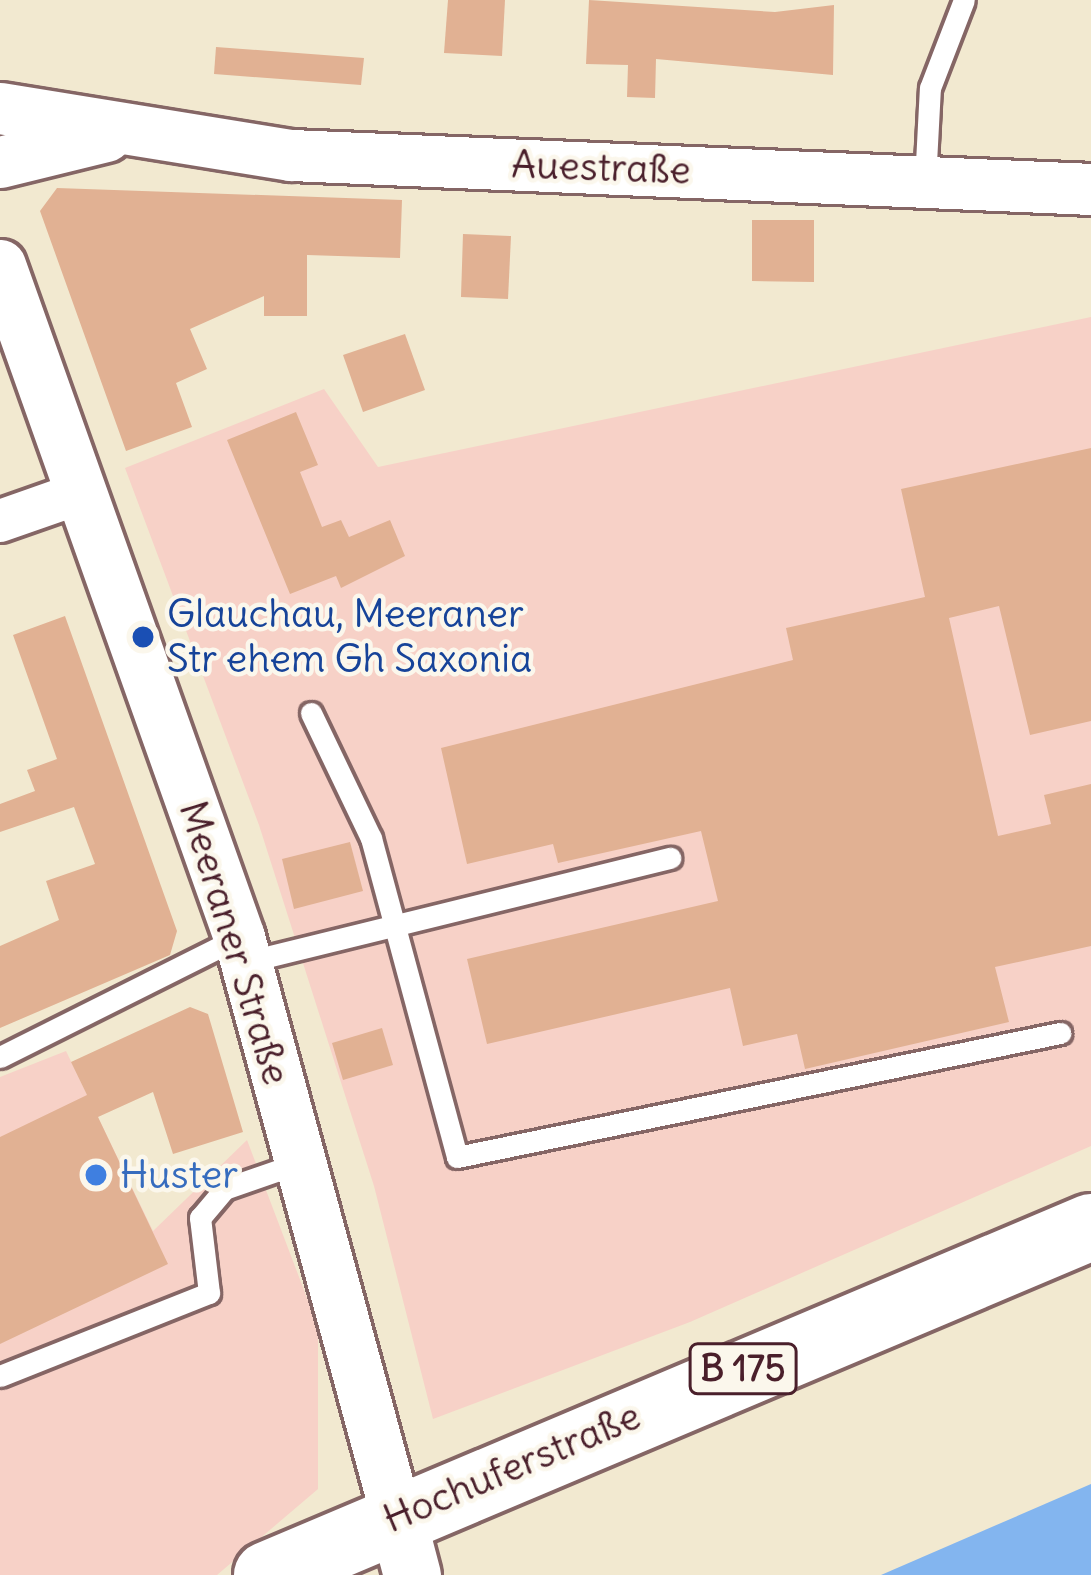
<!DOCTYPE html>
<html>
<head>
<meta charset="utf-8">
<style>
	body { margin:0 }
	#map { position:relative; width:1091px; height:1575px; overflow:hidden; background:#f2e9d0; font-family:Delius,sans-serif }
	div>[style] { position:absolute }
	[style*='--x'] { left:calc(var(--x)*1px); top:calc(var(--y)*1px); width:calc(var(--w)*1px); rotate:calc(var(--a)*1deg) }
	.built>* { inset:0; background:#f7d1c7 }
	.water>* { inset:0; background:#83b5ef }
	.building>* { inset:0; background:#e1b193 }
	.roads { filter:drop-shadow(3px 0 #856665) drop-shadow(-3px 0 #856665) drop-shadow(0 3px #856665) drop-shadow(0 -3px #856665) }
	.service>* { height:21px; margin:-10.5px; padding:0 10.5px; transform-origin:10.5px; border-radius:10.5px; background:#fff }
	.minor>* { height:42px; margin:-21px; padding:0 21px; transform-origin:21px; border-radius:21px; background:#fff }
	.tertiary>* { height:51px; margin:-25.5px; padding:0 25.5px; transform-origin:25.5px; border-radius:25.5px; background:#fff }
	.secondary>* { height:57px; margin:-28.5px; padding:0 28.5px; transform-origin:28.5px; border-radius:28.5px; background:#fff }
	.primary>* { height:66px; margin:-33px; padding:0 33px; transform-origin:33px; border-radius:33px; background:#fff }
	.dots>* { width:33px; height:33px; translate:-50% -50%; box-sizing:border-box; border:6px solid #fbf7ec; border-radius:50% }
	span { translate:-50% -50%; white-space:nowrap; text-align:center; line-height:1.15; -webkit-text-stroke:9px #fbf7ec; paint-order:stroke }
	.shield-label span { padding:3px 9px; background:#fbf7ec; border:3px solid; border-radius:9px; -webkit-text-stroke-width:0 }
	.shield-label { font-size:36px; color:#4a1f2b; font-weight:700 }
	.street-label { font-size:39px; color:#4a1f2b }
	.transit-label { font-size:39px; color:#164399 }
	.left { translate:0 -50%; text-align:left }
	.shop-label { font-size:39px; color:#366cbe }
</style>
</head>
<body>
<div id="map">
	<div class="built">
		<i style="clip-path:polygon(1091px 317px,1091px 1146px,690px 1322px,433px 1419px,374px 1186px,259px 825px,125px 468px,324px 389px,378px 467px)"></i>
		<i style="clip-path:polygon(66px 1051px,153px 1231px,247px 1140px,318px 1327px,318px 1489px,217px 1575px,0 1575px,0 1077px)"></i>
	</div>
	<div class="water">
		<i style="clip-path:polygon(1091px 1484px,1091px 1575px,881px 1575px)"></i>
	</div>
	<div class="building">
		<i style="clip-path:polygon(448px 0,505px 0,502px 56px,444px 53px)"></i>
		<i style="clip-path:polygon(589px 0,775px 12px,834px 5px,833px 75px,656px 59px,655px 98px,627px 97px,628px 65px,586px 64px)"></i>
		<i style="clip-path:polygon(216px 47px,364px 58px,361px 85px,214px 74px)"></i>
		<i style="clip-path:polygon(57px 188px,402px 200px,400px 258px,307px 255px,307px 316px,264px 316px,264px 296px,190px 329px,207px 369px,176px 383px,192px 427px,126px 451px,40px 211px)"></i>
		<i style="clip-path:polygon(752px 220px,814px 220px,814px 282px,752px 281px)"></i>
		<i style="clip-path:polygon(463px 234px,511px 236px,508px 299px,461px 297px)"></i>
		<i style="clip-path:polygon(405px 334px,425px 390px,363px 412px,343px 355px)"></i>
		<i style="clip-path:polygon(296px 412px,318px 465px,300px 472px,322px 527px,341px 520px,349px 537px,390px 520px,405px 556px,341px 588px,336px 576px,290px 594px,227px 440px)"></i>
		<i style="clip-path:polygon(1091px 448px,1091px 721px,1030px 735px,999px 606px,949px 618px,998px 836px,1051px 824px,1044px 795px,1091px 784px,1091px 946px,995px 967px,1009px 1022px,805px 1069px,797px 1034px,743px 1046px,730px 988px,487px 1044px,467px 959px,718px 901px,701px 831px,558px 863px,553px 844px,467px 864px,441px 748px,793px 660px,786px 628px,925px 597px,901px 489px)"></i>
		<i style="clip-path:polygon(65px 616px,177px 931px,170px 955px,0 1028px,0 946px,59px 920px,46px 881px,95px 864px,74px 807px,0 832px,0 804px,35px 791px,27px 770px,57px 759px,13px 635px)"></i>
		<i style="clip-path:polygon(350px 842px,363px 891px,294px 909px,282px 859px)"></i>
		<i style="clip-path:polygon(190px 1007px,208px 1014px,243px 1132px,173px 1154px,153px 1092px,98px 1117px,168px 1264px,0 1344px,0 1137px,87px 1095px,71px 1062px)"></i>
		<i style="clip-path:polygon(382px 1028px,393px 1065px,343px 1080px,332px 1043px)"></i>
	</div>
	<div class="roads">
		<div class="service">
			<i style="--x:925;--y:182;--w:94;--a:-87"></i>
			<i style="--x:930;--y:88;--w:94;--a:-68.9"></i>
			<i style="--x:311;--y:713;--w:139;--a:64.4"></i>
			<i style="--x:371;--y:838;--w:330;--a:74.9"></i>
			<i style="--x:457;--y:1157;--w:616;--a:-11.62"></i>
			<i style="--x:246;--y:962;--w:437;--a:-13.8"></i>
			<i style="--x:0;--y:1057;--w:266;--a:-26.6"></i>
			<i style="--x:0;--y:1376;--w:225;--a:-21.7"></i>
			<i style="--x:209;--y:1293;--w:76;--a:-96.8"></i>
			<i style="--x:200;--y:1218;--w:38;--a:-50"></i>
			<i style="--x:224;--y:1189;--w:79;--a:-19.1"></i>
		</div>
		<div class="minor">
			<i style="--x:0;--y:521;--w:85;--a:-19.3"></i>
		</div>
		<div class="tertiary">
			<i style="--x:0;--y:108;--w:295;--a:9.2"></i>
			<i style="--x:291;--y:155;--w:801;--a:2.43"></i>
			<i style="--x:0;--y:162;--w:109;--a:-13.8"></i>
			<i style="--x:0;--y:265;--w:713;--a:70.42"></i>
			<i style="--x:239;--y:937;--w:602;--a:74.79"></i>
		</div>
		<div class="secondary">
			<i style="--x:397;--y:1518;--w:59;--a:75.3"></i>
		</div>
		<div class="primary">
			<i style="--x:267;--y:1575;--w:894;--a:-22.9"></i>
		</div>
	</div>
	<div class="dots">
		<i style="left:143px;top:637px;background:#1a4fb4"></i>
		<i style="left:96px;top:1175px;background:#3f7fe0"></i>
	</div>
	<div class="shield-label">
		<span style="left:743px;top:1369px">B 175</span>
	</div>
	<div class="street-label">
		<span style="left:601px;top:168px;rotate:2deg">Auestraße</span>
		<span style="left:234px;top:943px;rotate:73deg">Meeraner Straße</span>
		<span style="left:512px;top:1468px;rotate:-23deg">Hochuferstraße</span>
	</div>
	<div class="transit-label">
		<span class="left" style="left:167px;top:637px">Glauchau, Meeraner<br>Str ehem Gh Saxonia</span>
	</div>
	<div class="shop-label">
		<span class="left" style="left:120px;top:1175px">Huster</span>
	</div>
</div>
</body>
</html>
